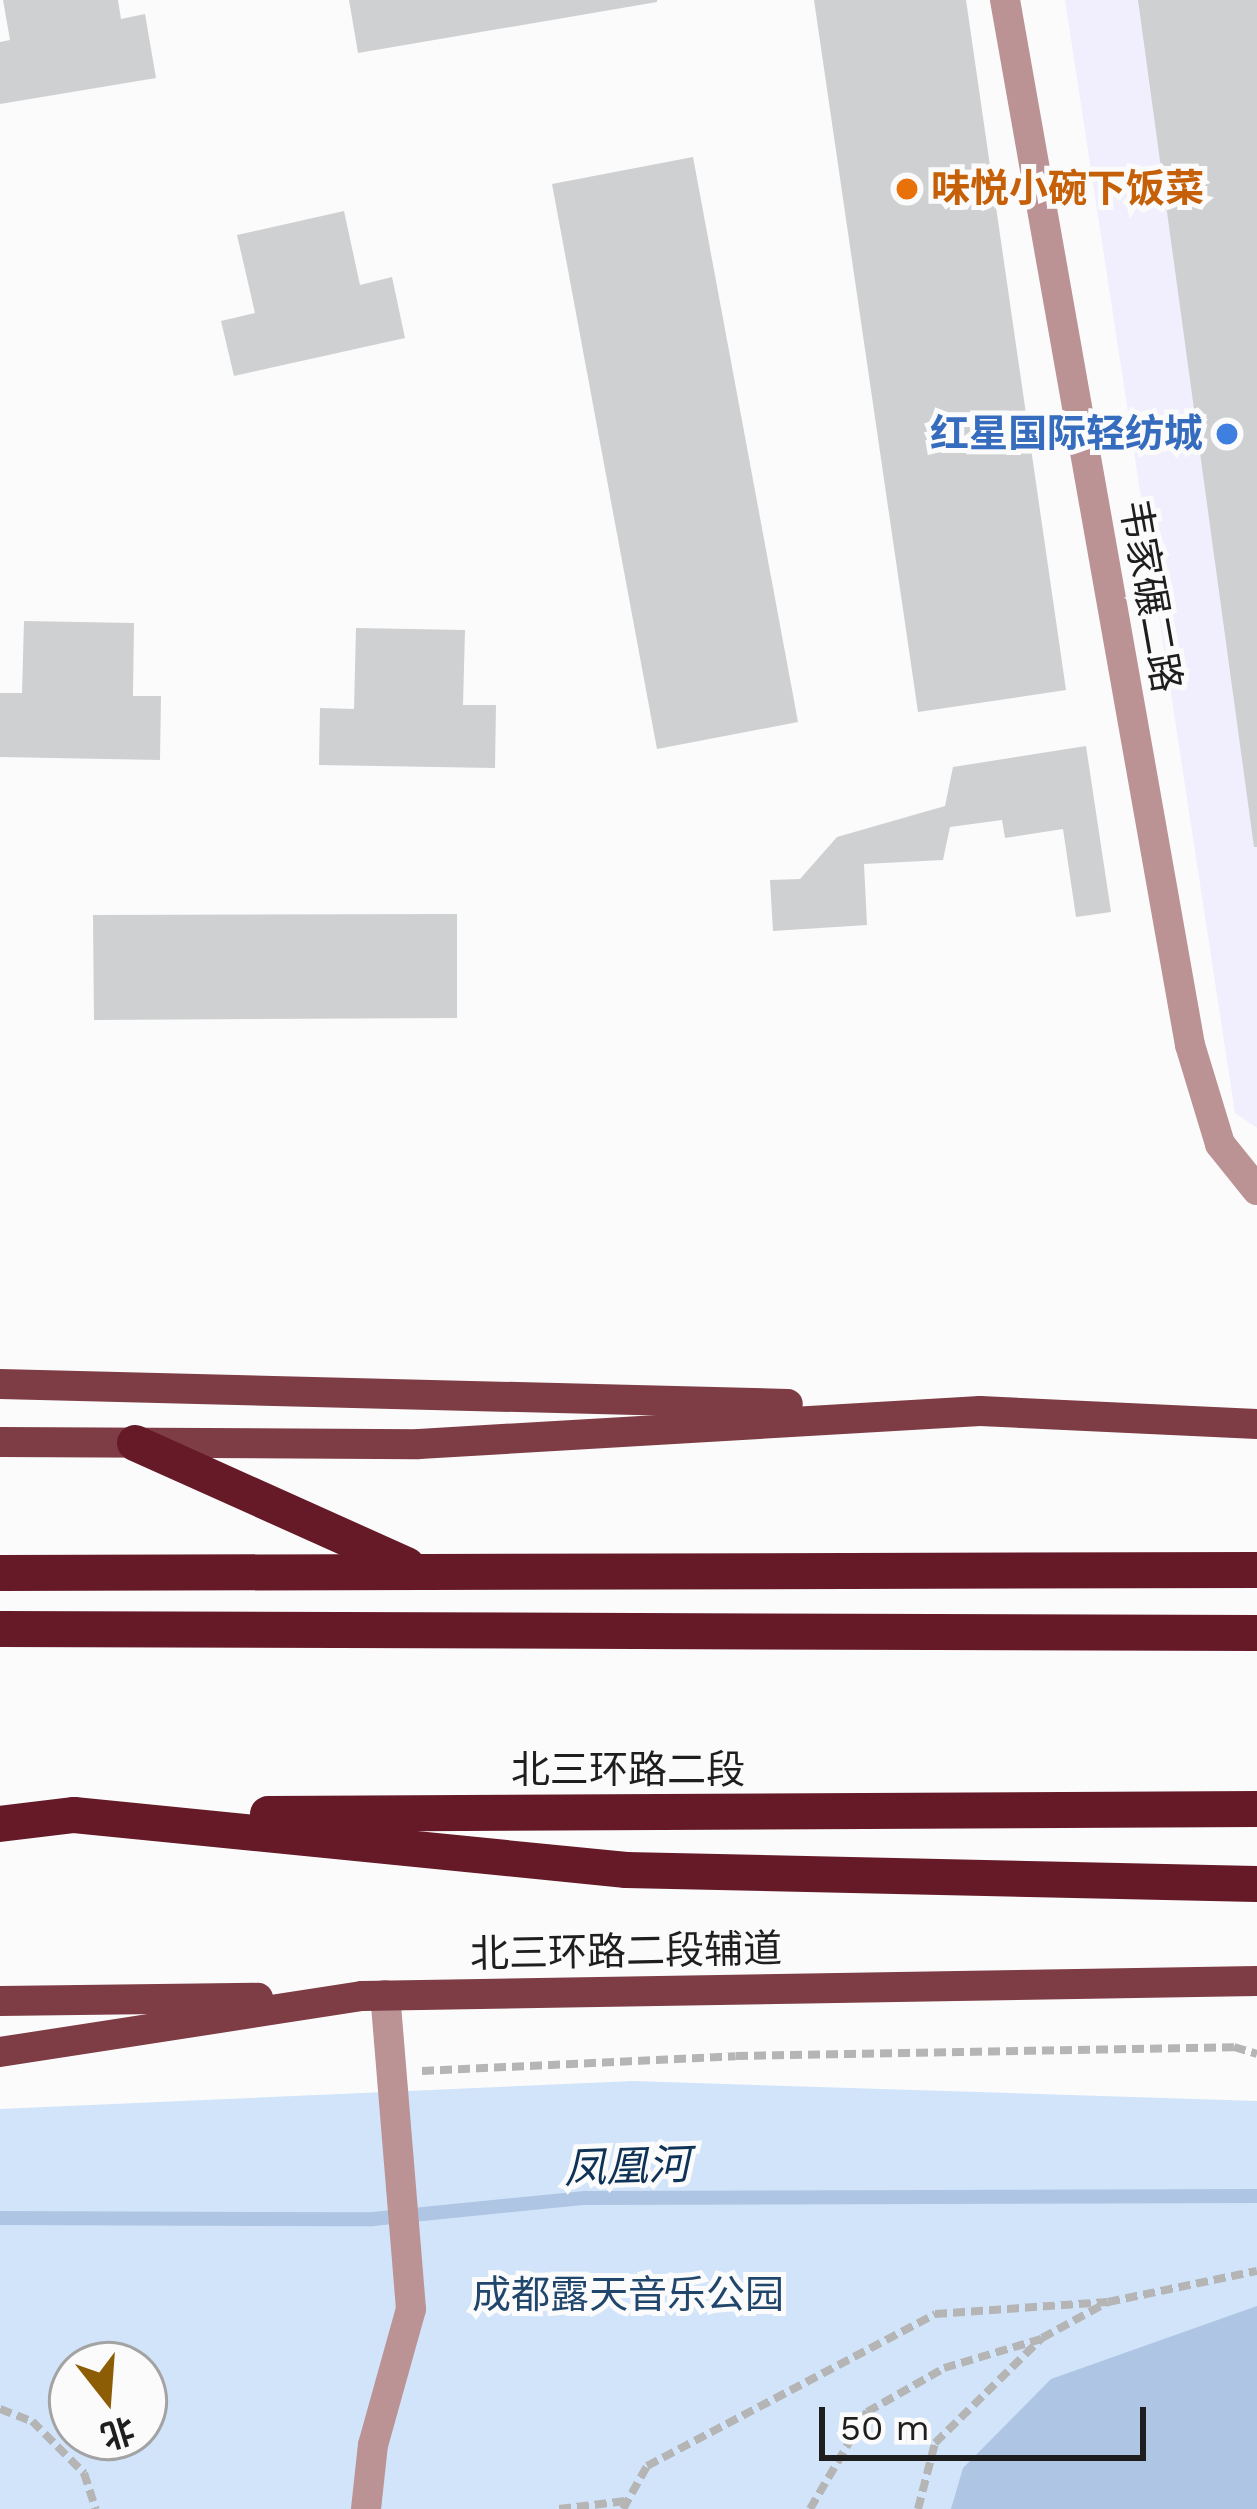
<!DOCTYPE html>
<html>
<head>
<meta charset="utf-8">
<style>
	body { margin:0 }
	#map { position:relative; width:1257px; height:2509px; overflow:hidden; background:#fbfbfc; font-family:"Work Sans","Noto Sans SC",sans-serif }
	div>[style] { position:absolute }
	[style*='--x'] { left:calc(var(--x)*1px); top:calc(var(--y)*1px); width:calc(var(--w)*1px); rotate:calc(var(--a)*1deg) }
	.commercial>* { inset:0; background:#f1effd }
	.green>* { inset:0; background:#d1e4fa }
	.water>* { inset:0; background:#aec6e3 }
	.stream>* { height:14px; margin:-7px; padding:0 7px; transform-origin:7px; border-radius:7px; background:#aec6e3 }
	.building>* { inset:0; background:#cfd0d1 }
	.path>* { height:8px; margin-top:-4px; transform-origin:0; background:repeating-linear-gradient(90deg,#b5b5b6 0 12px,transparent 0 18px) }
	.minor>* { height:30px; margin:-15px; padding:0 15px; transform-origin:15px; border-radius:15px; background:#bb9395 }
	.major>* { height:30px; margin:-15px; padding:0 15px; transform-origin:15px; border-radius:15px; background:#7e3c44 }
	.highway>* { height:36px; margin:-18px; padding:0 18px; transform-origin:18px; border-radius:18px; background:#661a28 }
	.dots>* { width:33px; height:33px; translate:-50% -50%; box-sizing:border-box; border:6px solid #fbfbfc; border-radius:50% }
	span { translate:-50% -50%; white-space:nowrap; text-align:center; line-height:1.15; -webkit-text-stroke:10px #fbfbfc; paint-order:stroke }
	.food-label { font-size:39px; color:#c56008; font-weight:700 }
	.left { translate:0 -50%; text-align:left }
	.shop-label { font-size:39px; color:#366cbe; font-weight:700 }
	.right { translate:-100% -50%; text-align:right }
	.street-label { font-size:39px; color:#1e1e1e }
	.park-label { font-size:39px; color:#21466c }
	.water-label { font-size:42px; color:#0f3257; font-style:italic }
	.north { position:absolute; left:48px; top:2341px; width:120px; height:120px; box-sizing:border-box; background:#fbfbfc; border:3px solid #a3a3a3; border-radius:50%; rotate:163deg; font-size:33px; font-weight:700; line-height:48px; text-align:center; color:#1e1e1e }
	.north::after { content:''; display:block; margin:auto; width:42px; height:54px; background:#8d5d06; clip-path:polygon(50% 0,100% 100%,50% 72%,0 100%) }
	.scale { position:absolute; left:819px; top:2407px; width:327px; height:54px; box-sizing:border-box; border:6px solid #1e1e1e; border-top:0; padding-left:15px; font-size:36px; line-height:42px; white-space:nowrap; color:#1e1e1e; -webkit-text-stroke:9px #fbfbfc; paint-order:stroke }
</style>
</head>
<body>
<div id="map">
	<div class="commercial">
		<i style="clip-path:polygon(1065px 0,1257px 0,1257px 1128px,1235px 1113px)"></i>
	</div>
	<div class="green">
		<i style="clip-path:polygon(evenodd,633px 2081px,1257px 2101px,1257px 2509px,0 2509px,0 2109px,633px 2081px,72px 2365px,144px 2365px,144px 2437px,72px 2437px,72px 2365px)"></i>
	</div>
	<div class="water">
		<i style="clip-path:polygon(1257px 2306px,1257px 2509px,951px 2509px,963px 2468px,1051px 2379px)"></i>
	</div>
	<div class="stream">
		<i style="--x:0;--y:2218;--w:373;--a:0.2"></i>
		<i style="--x:373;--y:2219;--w:213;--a:-5.7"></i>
		<i style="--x:585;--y:2198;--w:672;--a:-0.17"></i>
	</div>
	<div class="building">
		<i style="clip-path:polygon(3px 0,118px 0,121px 19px,145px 14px,156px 78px,0 104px,0 42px,10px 40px)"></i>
		<i style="clip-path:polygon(349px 0,657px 0,657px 2px,358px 53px)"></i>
		<i style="clip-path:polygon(814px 0,966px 0,1066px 690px,918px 712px)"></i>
		<i style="clip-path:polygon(1138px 0,1257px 0,1257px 847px,1254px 847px)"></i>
		<i style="clip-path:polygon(693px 157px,798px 722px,657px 749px,552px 184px)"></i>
		<i style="clip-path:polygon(344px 211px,360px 285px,392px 277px,405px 338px,234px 376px,221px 321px,255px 313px,237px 235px)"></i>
		<i style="clip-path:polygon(24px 621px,134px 623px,133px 696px,161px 696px,160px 760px,0 757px,0 693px,22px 693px)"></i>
		<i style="clip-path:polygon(356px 628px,465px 630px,463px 705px,496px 705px,495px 768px,319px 765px,320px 708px,354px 709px)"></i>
		<i style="clip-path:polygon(1086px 746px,1111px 912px,1076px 917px,1063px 829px,1005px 838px,1002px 820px,950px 827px,943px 860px,864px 864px,867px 925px,773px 931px,770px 880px,800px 879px,837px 837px,945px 806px,953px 767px)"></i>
		<i style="clip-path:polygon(457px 914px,457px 1018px,94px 1020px,93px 915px)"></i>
	</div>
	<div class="path">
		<i style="--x:422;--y:2071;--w:314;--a:-2.7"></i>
		<i style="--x:736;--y:2056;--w:498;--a:-1"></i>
		<i style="--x:1234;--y:2047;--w:24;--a:17"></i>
		<i style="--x:0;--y:2409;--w:34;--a:21"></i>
		<i style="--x:32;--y:2421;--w:74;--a:45"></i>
		<i style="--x:84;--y:2473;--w:38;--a:72"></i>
		<i style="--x:559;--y:2509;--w:67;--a:-6.8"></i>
		<i style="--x:623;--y:2509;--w:49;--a:-60.8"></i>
		<i style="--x:647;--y:2466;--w:326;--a:-27.8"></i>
		<i style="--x:935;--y:2314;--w:173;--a:-4"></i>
		<i style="--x:810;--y:2509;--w:113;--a:-59.6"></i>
		<i style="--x:867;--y:2412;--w:89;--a:-29.7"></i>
		<i style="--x:944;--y:2368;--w:101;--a:-16.6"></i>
		<i style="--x:918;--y:2509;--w:68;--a:-75.6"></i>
		<i style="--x:935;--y:2443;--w:150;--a:-44.5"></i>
		<i style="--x:1042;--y:2338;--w:75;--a:-28.6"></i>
		<i style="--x:1108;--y:2302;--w:152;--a:-11.8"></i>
	</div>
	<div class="minor">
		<i style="--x:1005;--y:0;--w:1061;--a:79.96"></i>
		<i style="--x:1190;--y:1045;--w:103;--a:73.1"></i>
		<i style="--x:1220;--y:1144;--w:59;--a:51.2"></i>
		<i style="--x:366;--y:2509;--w:64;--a:-83.8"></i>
		<i style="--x:373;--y:2445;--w:141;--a:-74.4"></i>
		<i style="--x:411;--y:2309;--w:315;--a:-94.7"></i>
	</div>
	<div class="major">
		<i style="--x:0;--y:1384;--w:788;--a:1.45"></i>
		<i style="--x:0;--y:1442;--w:419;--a:0.3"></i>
		<i style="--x:419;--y:1444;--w:562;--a:-3.37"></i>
		<i style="--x:980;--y:1411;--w:277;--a:2.7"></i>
		<i style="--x:0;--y:2001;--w:258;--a:-0.7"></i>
		<i style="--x:0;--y:2052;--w:366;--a:-8.8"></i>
		<i style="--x:362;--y:1996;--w:895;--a:-0.96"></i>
	</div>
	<div class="highway">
		<i style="--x:135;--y:1443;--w:298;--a:24.2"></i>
		<i style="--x:0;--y:1573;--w:1257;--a:-0.14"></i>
		<i style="--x:0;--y:1629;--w:1257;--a:0.18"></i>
		<i style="--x:268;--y:1814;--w:989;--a:-0.29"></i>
		<i style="--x:0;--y:1824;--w:75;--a:-6.9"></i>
		<i style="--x:74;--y:1815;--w:555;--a:5.69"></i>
		<i style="--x:626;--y:1870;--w:631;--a:1.27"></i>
	</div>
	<div class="dots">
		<i style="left:907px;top:189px;background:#e8710a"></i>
		<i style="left:1227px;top:434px;background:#3f7fe0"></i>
	</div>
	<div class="food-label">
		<span class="left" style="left:931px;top:189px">味悦小碗下饭菜</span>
	</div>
	<div class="shop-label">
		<span class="right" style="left:1203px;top:434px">红星国际轻纺城</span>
	</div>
	<div class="street-label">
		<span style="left:1150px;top:596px;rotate:80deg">韦家碾二路</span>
		<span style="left:628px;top:1770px">北三环路二段</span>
		<span style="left:626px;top:1952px;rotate:-1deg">北三环路二段辅道</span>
	</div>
	<div class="park-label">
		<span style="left:628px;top:2295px">成都露天音乐公园</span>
	</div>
	<div class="water-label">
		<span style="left:627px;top:2167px;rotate:-2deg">凤凰河</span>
	</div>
	<div class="north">北</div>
	<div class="scale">50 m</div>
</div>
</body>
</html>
